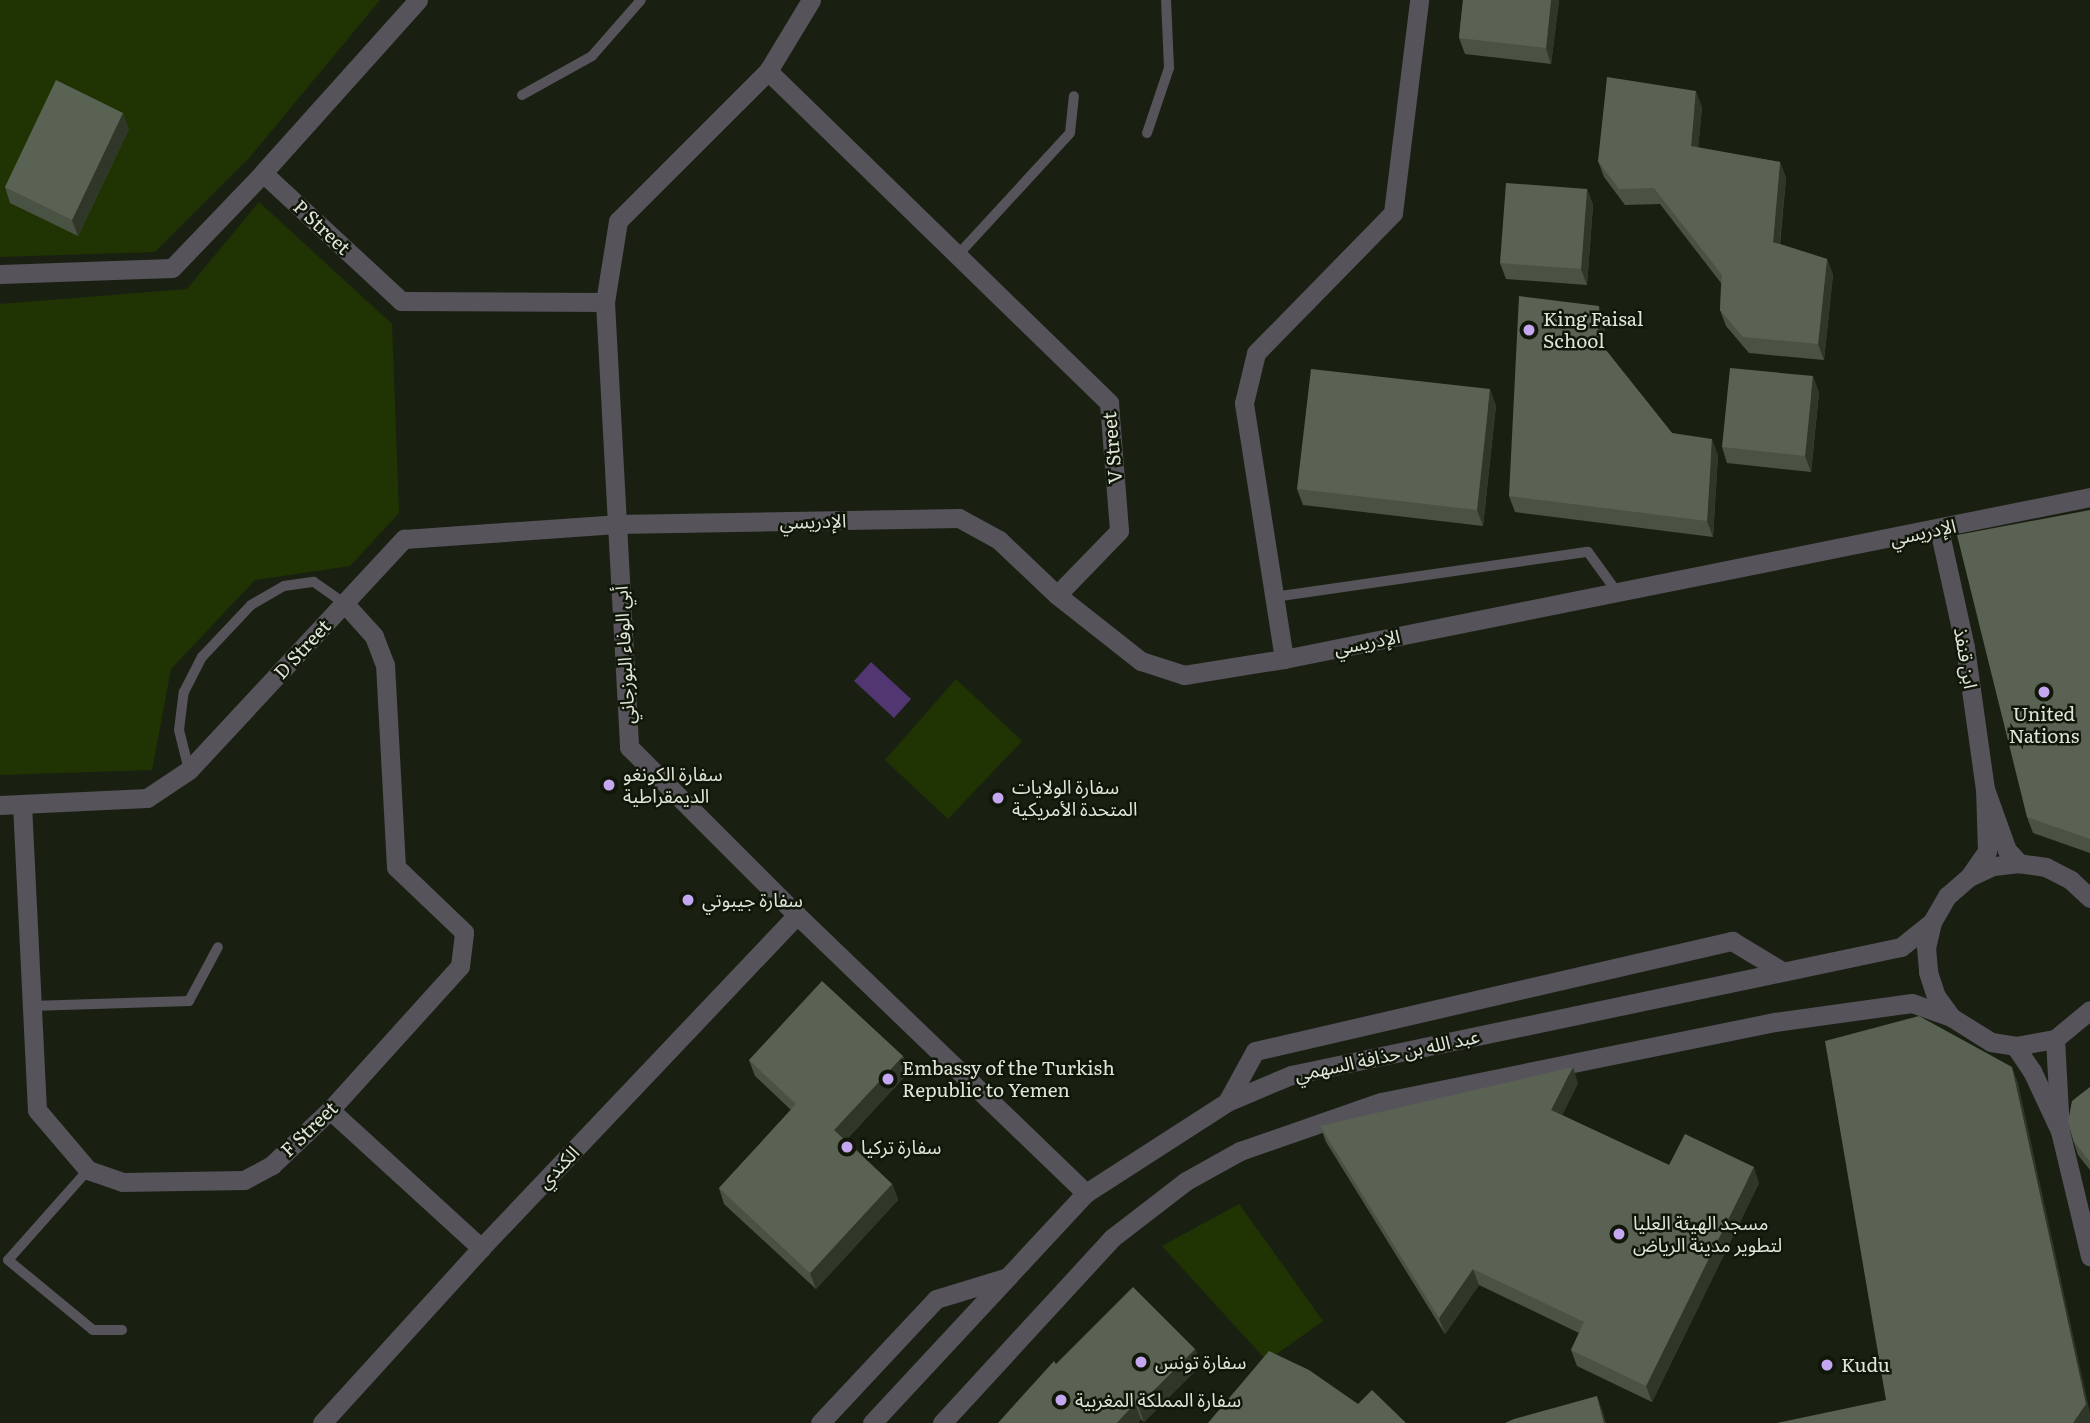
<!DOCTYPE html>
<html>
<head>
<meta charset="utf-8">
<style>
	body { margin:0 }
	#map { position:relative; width:2090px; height:1423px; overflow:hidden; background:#192012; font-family:Literata,"Noto Sans Arabic",serif }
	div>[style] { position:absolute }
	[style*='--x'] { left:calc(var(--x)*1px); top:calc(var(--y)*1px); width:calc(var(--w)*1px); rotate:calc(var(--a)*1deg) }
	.green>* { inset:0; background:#203403 }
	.water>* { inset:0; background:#513672 }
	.service>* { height:10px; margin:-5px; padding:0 5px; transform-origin:5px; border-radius:5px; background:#56535b }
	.minor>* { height:19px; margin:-9.5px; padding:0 9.5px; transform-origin:9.5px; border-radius:9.5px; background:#56535b }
	.tertiary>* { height:19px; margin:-9.5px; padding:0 9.5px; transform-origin:9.5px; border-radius:9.5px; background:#56535b }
	.wall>* { inset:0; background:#4a5243 }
	.shaded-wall>* { inset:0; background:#303729 }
	.building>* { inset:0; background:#5a6254 }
	.dots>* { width:19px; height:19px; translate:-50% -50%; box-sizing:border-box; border:4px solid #101709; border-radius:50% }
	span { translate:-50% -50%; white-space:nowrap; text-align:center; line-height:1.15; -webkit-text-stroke:5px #101709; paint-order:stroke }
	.street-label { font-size:19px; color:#dfe5db }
	.poi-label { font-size:19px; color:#dfe5db }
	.left { translate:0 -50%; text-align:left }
</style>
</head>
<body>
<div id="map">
	<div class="green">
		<i style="clip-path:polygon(0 0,380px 0,249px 158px,155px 252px,0 257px)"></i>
		<i style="clip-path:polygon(259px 202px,392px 324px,399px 513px,350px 566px,255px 580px,171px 669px,152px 770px,0 775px,0 304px,187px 289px)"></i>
		<i style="clip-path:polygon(956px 679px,1022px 741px,948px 819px,885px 760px)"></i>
		<i style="clip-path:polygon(1239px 1204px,1323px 1321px,1267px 1361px,1162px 1246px)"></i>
	</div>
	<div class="water">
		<i style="clip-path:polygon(871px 662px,911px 699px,894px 718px,854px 681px)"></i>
	</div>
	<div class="service">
		<i style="--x:522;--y:95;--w:80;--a:-29.1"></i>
		<i style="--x:592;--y:56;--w:74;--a:-48.8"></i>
		<i style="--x:1147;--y:133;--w:69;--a:-71.3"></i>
		<i style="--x:1169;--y:68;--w:68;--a:-92.5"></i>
		<i style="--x:956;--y:257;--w:168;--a:-47.4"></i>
		<i style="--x:1070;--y:133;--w:37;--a:-84"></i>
		<i style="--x:1274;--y:597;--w:317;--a:-8.2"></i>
		<i style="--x:1588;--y:552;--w:49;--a:54.1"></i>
		<i style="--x:189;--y:770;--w:41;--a:-104"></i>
		<i style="--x:179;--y:730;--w:38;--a:-83"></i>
		<i style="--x:184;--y:692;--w:39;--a:-63"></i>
		<i style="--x:202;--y:657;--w:71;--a:-46.7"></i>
		<i style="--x:251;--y:605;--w:38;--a:-30"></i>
		<i style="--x:284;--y:586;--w:30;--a:-8"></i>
		<i style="--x:314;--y:582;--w:38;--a:35"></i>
		<i style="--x:31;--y:1006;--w:158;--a:-1.8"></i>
		<i style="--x:189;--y:1001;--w:61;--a:-61.8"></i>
		<i style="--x:88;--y:1170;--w:120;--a:131.6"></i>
		<i style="--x:8;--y:1260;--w:110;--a:39.5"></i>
		<i style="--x:93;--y:1330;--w:29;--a:0"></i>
	</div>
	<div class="minor">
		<i style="--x:418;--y:0;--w:232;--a:131.9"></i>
		<i style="--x:263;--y:173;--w:188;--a:42.8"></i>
		<i style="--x:401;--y:301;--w:204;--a:0.3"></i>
		<i style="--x:811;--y:0;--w:83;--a:121.2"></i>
		<i style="--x:768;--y:71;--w:212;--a:135"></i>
		<i style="--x:618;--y:221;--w:82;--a:99.1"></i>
		<i style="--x:605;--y:302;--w:446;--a:86.9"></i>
		<i style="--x:629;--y:747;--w:238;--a:45"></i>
		<i style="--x:797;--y:915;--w:401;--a:43.9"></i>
		<i style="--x:768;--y:71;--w:476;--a:44.2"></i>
		<i style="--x:1109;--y:403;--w:128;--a:85.5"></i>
		<i style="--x:1119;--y:531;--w:89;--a:134.1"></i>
		<i style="--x:0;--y:274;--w:172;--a:-2"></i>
		<i style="--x:172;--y:268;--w:132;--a:-46.2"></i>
		<i style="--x:1939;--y:529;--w:121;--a:77.6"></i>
		<i style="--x:1965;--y:647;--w:143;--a:82"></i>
		<i style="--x:1284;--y:659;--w:259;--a:-98.9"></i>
		<i style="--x:1244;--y:403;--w:51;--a:-76.5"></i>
		<i style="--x:1256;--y:353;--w:196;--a:-45.6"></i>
		<i style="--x:1393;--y:213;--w:215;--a:-83"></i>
		<i style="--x:22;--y:804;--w:306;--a:87.2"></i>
		<i style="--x:37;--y:1110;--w:79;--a:49.6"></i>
		<i style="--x:88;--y:1170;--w:36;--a:19"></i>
		<i style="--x:122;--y:1182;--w:122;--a:-0.9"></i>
		<i style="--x:244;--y:1180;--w:32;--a:-28"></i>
		<i style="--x:272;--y:1165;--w:80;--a:-43.5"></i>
		<i style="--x:330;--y:1110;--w:194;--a:-47.9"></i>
		<i style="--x:460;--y:966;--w:34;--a:-83"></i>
		<i style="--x:464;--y:932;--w:94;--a:-136.3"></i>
		<i style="--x:396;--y:867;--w:202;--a:-93.1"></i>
		<i style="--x:385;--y:665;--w:31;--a:-111"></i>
		<i style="--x:374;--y:636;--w:43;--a:-132.2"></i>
		<i style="--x:0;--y:805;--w:147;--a:-2.7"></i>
		<i style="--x:147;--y:798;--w:50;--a:-33.7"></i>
		<i style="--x:189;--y:770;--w:316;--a:-47.1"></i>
		<i style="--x:404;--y:539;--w:213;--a:-4"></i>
		<i style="--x:616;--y:524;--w:343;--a:-1"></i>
		<i style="--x:959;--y:518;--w:46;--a:28.8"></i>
		<i style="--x:999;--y:540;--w:80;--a:43.5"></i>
		<i style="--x:1057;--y:595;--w:107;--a:38.2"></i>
		<i style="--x:1141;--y:661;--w:45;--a:18"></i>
		<i style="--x:1184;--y:675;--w:101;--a:-9.1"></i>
		<i style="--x:1284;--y:659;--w:822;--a:-11.36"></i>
		<i style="--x:1969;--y:877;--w:32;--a:-55"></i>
		<i style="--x:1987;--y:851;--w:62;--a:-91.8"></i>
		<i style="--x:1985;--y:789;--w:65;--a:70.2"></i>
		<i style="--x:2007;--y:850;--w:18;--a:47"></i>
		<i style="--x:2015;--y:1046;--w:30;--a:56"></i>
		<i style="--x:2032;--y:1071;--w:66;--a:65"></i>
		<i style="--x:2060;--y:1131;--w:92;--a:-93.1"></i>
		<i style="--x:1227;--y:1102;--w:58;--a:-61.2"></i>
		<i style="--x:1255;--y:1051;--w:490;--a:-13"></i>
		<i style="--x:1732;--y:941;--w:58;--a:31"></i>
		<i style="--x:330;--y:1110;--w:205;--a:42.4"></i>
		<i style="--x:2060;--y:1131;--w:129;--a:76.5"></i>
		<i style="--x:322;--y:1423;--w:236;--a:-47.7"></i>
		<i style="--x:481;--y:1248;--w:459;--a:-46.5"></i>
		<i style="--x:820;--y:1423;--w:170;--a:-46.9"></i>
		<i style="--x:936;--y:1299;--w:75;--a:-17"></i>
	</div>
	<div class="tertiary">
		<i style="--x:2090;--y:898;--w:26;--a:-137"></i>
		<i style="--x:2071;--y:880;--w:28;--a:-153"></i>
		<i style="--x:2046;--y:867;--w:27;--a:-172"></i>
		<i style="--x:2019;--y:863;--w:26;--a:173"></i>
		<i style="--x:1993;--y:866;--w:26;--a:155"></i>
		<i style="--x:1969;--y:877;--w:29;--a:139"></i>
		<i style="--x:1947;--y:896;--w:30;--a:120"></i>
		<i style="--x:1932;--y:922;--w:26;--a:103"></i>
		<i style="--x:1926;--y:947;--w:25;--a:85"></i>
		<i style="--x:1928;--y:972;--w:25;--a:72"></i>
		<i style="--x:1936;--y:996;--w:26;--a:54"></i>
		<i style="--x:1951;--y:1017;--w:47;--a:32"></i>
		<i style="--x:1991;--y:1042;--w:24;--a:9"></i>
		<i style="--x:2015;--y:1046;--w:41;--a:-9.9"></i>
		<i style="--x:2055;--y:1039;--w:45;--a:-39.6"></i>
		<i style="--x:872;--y:1423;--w:314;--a:-47.1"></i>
		<i style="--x:1086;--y:1193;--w:168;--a:-32.8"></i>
		<i style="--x:1227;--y:1102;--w:69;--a:-22.9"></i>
		<i style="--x:1291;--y:1075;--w:623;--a:-11.85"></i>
		<i style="--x:1901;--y:947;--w:40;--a:-39"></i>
		<i style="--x:942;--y:1423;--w:251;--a:-47.4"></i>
		<i style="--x:1112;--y:1238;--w:93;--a:-37.6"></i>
		<i style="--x:1186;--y:1181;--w:62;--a:-29.1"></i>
		<i style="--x:1240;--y:1151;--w:149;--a:-19.2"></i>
		<i style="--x:1381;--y:1102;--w:402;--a:-11.5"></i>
		<i style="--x:1775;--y:1022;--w:138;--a:-7.9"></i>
		<i style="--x:1912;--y:1003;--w:41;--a:19.7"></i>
	</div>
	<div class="wall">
		<i style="clip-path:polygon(1463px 0,1559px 0,1551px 64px,1465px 54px,1459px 38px)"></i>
		<i style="clip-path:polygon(1702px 107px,1698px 148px,1780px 162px,1786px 178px,1780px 244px,1827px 259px,1833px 275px,1824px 360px,1749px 353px,1726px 326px,1720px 310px,1721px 283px,1660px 204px,1625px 205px,1604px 177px,1598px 161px)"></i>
		<i style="clip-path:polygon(129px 129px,78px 236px,10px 203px,5px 187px)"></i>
		<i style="clip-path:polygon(1587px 189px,1593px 205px,1587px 285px,1506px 279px,1500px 263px)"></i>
		<i style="clip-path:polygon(1605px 322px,1604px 348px,1672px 433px,1718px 455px,1713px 537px,1515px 512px,1509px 496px)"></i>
		<i style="clip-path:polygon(1819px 392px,1811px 472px,1727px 463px,1722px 447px)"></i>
		<i style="clip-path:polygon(1496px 405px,1483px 526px,1303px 505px,1297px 489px)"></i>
		<i style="clip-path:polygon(2090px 510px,2090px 853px,2033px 833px,2027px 817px)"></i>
		<i style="clip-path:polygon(903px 1056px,909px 1072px,846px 1140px,892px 1184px,898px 1200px,816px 1289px,724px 1204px,719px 1188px,791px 1110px,755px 1076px,749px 1060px)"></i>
		<i style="clip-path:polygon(1578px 1083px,1562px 1115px,1669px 1165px,1759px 1183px,1652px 1402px,1577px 1366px,1571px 1350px,1579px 1333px,1479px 1285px,1445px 1334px,1326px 1142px,1320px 1126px)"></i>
		<i style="clip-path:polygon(2090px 1087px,2090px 1170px,2078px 1155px,2073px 1140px)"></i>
		<i style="clip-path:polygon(1195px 1349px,1201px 1365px,1144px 1422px,1141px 1419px,1138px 1423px,1056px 1364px)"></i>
	</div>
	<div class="shaded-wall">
		<i style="clip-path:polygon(1551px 0,1559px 0,1551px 64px,1546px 48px)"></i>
		<i style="clip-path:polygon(1696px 91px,1702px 107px,1697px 162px,1691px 146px)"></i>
		<i style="clip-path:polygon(123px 113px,129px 129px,78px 236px,72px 220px)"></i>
		<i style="clip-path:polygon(1780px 162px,1786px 178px,1778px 258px,1773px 242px)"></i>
		<i style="clip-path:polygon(1587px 189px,1593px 205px,1587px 285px,1581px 269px)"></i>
		<i style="clip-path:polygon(1827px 259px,1833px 275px,1824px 360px,1818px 344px)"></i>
		<i style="clip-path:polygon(1599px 306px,1605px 322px,1603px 356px,1598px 340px)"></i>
		<i style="clip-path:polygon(1813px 376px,1819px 392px,1811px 472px,1805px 456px)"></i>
		<i style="clip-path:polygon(1490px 389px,1496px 405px,1483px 526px,1477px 510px)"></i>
		<i style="clip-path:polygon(1712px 439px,1718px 455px,1713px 537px,1707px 521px)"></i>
		<i style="clip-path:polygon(903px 1056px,909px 1072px,840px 1146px,834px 1130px)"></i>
		<i style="clip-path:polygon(1573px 1067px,1578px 1083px,1557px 1126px,1551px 1110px)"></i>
		<i style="clip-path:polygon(2012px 1067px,2018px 1083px,2090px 1413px,2090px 1423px,2073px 1423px)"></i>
		<i style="clip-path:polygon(1754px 1167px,1759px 1183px,1652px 1402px,1646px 1386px)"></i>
		<i style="clip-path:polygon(892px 1184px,898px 1200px,816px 1289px,810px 1273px)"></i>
		<i style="clip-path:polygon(1473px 1269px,1479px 1285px,1445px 1334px,1439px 1318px)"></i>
		<i style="clip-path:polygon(1195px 1349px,1201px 1365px,1144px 1422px,1138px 1406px)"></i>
		<i style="clip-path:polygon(1597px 1396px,1603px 1412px,1606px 1423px,1604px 1423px)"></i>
		<i style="clip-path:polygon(1135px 1403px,1141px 1419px,1138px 1423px,1117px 1423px)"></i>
	</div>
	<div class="building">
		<i style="clip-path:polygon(1463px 0,1551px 0,1546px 48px,1459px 38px)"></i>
		<i style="clip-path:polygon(1607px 77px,1696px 91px,1691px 146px,1780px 162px,1773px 242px,1827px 259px,1818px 344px,1743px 337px,1720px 310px,1722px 275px,1654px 188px,1619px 189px,1598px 161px)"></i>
		<i style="clip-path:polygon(56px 80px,123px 113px,72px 220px,5px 187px)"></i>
		<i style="clip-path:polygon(1506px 183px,1587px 189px,1581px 269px,1500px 263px)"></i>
		<i style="clip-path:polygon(1519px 296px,1599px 306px,1598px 340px,1672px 433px,1712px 439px,1707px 521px,1509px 496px)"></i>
		<i style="clip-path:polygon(1730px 368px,1813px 376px,1805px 456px,1722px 447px)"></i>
		<i style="clip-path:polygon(1311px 369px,1490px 389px,1477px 510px,1297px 489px)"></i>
		<i style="clip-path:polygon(2090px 510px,2090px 839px,2027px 817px,1957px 535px)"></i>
		<i style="clip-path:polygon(822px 981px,903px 1056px,834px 1130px,892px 1184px,810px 1273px,719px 1188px,796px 1104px,749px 1060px)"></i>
		<i style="clip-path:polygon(1919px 1016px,2012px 1067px,2086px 1404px,2073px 1423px,1777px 1423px,1886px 1400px,1825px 1041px)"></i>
		<i style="clip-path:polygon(1573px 1067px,1551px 1110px,1669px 1165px,1685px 1134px,1754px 1167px,1646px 1386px,1571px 1350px,1584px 1322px,1473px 1269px,1439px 1318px,1320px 1126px)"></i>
		<i style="clip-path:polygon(2090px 1087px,2090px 1162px,2073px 1140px,2068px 1122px,2072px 1101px)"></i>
		<i style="clip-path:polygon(1133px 1287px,1195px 1349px,1138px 1406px,1135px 1403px,1117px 1423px,998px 1423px,1054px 1361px,1056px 1364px)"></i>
		<i style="clip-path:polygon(1269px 1351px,1309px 1370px,1358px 1404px,1372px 1390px,1406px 1423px,1208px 1423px)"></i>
		<i style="clip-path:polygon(1597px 1396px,1604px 1423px,1505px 1423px,1514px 1419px)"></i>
	</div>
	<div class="dots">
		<i style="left:1529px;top:330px;background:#c5a7f1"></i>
		<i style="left:2044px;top:692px;background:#c5a7f1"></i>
		<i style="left:609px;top:785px;background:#c5a7f1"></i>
		<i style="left:998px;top:798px;background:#c5a7f1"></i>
		<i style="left:688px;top:900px;background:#c5a7f1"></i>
		<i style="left:888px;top:1079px;background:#c5a7f1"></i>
		<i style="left:847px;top:1147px;background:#c5a7f1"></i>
		<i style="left:1619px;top:1234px;background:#c5a7f1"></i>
		<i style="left:1141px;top:1362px;background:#c5a7f1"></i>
		<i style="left:1827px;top:1365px;background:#c5a7f1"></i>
		<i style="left:1061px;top:1400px;background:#c5a7f1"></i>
	</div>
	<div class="street-label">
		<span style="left:322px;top:227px;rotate:43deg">P Street</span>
		<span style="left:1112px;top:448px;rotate:-95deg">V Street</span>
		<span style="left:813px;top:521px;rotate:-1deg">الإدريسي</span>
		<span style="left:1923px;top:532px;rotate:-12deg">الإدريسي</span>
		<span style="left:1367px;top:642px;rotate:-11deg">الإدريسي</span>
		<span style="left:302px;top:649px;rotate:-47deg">D Street</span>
		<span style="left:624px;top:655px;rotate:-93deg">أبي الوفاء البوزجاني</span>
		<span style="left:1966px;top:658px;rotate:80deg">ابن قنفذ</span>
		<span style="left:1387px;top:1055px;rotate:-12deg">عبد الله بن حذافة السهمي</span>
		<span style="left:309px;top:1129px;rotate:-44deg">F Street</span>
		<span style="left:558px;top:1167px;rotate:-46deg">الكندي</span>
	</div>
	<div class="poi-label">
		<span class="left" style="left:1543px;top:330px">King Faisal<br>School</span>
		<span style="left:2044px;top:725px">United<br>Nations</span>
		<span class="left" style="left:623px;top:785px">سفارة الكونغو<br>الديمقراطية</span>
		<span class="left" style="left:1012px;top:798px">سفارة الولايات<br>المتحدة الأمريكية</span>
		<span class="left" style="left:702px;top:900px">سفارة جيبوتي</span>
		<span class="left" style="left:902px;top:1079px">Embassy of the Turkish<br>Republic to Yemen</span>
		<span class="left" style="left:861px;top:1147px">سفارة تركيا</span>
		<span class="left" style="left:1633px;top:1234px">مسجد الهيئة العليا<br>لتطوير مدينة الرياض</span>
		<span class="left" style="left:1155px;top:1362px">سفارة تونس</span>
		<span class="left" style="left:1841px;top:1365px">Kudu</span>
		<span class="left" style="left:1075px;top:1400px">سفارة المملكة المغربية</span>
	</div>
</div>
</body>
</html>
